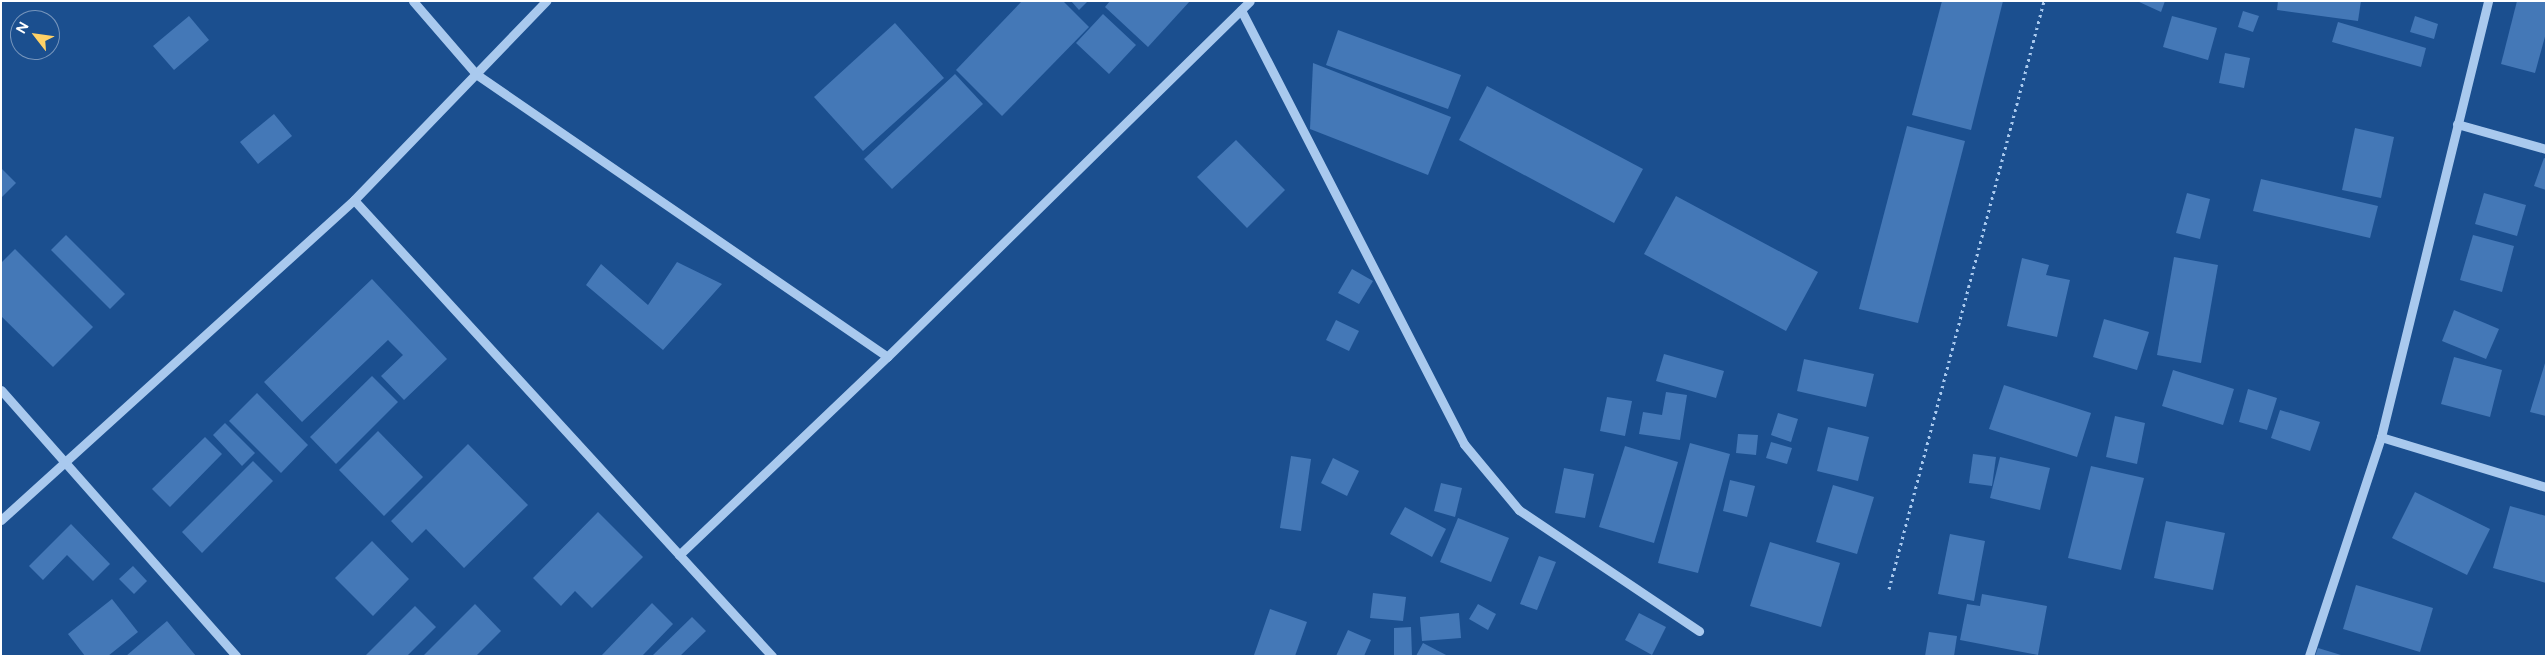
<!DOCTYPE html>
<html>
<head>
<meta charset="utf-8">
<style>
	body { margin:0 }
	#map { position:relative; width:2547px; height:657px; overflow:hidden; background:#1b4f8f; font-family:Figtree,sans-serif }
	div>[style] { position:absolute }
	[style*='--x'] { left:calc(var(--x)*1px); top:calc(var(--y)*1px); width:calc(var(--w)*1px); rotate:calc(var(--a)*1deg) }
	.building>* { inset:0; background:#4478b7 }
	.path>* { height:3px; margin-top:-1.5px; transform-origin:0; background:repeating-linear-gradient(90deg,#a9c9ee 0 2.5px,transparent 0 6.5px) }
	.minor>* { height:9px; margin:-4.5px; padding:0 4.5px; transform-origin:4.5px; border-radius:4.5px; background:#a9c9ee }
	span { translate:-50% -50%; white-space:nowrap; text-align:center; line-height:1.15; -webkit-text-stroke:4.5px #1b4f8f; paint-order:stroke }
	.frame { position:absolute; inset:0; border:2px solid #fff; pointer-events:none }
	.north { position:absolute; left:10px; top:10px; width:50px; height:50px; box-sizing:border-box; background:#1b4f8f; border:1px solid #7695bc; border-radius:50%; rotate:300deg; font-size:14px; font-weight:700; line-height:20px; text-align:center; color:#fff }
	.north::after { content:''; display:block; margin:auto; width:18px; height:22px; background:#ffd166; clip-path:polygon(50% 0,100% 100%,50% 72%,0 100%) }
</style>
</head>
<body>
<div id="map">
	<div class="building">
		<i style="clip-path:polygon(1022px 1px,1063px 1px,1089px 27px,1002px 116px,956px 70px)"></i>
		<i style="clip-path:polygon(1071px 1px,1088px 1px,1079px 10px)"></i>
		<i style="clip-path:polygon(1110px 1px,1190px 1px,1148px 47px,1105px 7px)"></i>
		<i style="clip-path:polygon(1942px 1px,2003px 1px,1971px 130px,1912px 115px)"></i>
		<i style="clip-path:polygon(2137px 1px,2165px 1px,2161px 12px)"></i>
		<i style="clip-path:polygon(2278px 1px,2361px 1px,2358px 21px,2277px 10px)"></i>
		<i style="clip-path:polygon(2517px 1px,2546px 1px,2546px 33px,2535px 73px,2501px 64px)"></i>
		<i style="clip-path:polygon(2243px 11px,2259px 16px,2253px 32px,2238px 27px)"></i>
		<i style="clip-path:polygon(1103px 14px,1136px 45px,1109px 74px,1076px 43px)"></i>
		<i style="clip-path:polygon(189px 16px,209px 40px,174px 70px,153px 46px)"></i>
		<i style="clip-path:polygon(2172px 16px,2217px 28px,2208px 60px,2163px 47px)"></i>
		<i style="clip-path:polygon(2415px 16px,2438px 24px,2434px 39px,2410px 32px)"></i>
		<i style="clip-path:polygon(2338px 22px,2426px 48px,2421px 67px,2332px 42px)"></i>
		<i style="clip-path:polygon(895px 23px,944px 78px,863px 151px,814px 97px)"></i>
		<i style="clip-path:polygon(1338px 30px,1461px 75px,1448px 109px,1326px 65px)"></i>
		<i style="clip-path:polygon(2225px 53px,2250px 58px,2244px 88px,2219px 83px)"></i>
		<i style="clip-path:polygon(1313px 63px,1451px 117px,1428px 175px,1310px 129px)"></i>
		<i style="clip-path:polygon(955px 74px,983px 104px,892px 189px,864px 159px)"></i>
		<i style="clip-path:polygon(1487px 86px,1643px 169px,1614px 223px,1459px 140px)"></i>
		<i style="clip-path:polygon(274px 114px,292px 136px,258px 164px,240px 142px)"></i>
		<i style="clip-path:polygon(1907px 126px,1965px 141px,1918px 323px,1859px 309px)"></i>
		<i style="clip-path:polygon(2355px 128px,2394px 137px,2381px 198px,2342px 190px)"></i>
		<i style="clip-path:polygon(1236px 140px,1285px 190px,1247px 228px,1197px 177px)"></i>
		<i style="clip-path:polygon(2544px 158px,2546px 159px,2546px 190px,2534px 186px)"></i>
		<i style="clip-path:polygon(1px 168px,16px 183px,1px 198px)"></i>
		<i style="clip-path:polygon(2261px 179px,2378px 206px,2370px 238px,2253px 211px)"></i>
		<i style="clip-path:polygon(2187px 193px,2210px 199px,2200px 239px,2176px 233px)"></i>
		<i style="clip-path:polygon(2484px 193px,2526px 205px,2517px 236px,2475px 224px)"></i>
		<i style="clip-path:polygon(1676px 196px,1818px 272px,1786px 331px,1644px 254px)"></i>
		<i style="clip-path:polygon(66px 235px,125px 294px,110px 309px,51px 250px)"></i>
		<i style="clip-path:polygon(2473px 235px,2514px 246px,2502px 292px,2460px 280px)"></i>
		<i style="clip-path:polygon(15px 249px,93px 327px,53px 367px,1px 316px,1px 263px)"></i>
		<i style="clip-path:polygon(2174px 257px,2218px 265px,2201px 363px,2157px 355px)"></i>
		<i style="clip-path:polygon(2022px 258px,2049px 265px,2046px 275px,2070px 280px,2057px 337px,2007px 326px)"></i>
		<i style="clip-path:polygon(677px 262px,722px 284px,663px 350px,586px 285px,601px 264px,648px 305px)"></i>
		<i style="clip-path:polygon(1352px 269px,1373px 281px,1359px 304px,1338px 293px)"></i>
		<i style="clip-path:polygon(372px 279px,447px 359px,404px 400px,381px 376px,403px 355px,388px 340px,302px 422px,264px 382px)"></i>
		<i style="clip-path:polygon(2454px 310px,2499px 329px,2486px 359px,2442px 341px)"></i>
		<i style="clip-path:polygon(2104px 319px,2149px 332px,2137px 370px,2093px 357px)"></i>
		<i style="clip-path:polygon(1336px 320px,1359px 331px,1349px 351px,1326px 340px)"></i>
		<i style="clip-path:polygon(1664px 354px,1724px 371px,1716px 398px,1656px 381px)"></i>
		<i style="clip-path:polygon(2454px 357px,2502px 370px,2490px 417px,2441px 404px)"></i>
		<i style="clip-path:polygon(1804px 359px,1874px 374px,1866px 407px,1797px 391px)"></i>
		<i style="clip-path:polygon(2546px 360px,2546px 416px,2530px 412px)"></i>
		<i style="clip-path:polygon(2173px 370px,2234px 389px,2223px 425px,2162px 406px)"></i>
		<i style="clip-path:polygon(372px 376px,398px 402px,336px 464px,310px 437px)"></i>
		<i style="clip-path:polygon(2004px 385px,2091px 413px,2077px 457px,1989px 429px)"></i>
		<i style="clip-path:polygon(2248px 389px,2277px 398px,2267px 430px,2239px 422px)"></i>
		<i style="clip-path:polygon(1666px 392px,1687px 395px,1680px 440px,1639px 434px,1643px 412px,1662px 415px)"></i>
		<i style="clip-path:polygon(257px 393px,308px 445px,281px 473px,229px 421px)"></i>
		<i style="clip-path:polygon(1607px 397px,1632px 401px,1625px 436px,1600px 431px)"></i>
		<i style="clip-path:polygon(2280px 410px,2320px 422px,2310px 451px,2271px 438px)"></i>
		<i style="clip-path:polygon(1778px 413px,1798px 419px,1791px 442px,1771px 435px)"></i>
		<i style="clip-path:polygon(2115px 416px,2145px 423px,2137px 464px,2106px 457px)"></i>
		<i style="clip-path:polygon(225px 423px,255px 453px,242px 466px,213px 435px)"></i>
		<i style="clip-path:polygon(1828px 427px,1869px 437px,1858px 481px,1817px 471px)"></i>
		<i style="clip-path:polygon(378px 431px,423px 477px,384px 516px,339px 470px)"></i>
		<i style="clip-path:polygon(1738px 434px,1758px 435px,1756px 455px,1736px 453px)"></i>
		<i style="clip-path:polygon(205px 437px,222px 454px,170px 507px,152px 489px)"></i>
		<i style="clip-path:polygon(1771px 442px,1792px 448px,1787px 464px,1766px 458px)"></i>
		<i style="clip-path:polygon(1690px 443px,1730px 454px,1698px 573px,1658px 563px)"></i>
		<i style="clip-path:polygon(468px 444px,528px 505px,464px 568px,426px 529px,412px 543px,391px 521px)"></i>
		<i style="clip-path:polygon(1625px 446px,1678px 462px,1654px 543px,1599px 527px)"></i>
		<i style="clip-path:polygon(1973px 454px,1996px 457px,1992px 486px,1969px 483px)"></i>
		<i style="clip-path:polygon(1291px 456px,1311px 459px,1301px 531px,1280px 528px)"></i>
		<i style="clip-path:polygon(2000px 457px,2050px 468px,2040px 510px,1990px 498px)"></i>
		<i style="clip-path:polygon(1333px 458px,1359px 471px,1347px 496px,1321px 483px)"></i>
		<i style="clip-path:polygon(253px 461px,273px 481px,202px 553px,182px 532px)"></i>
		<i style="clip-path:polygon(2091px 466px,2144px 478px,2121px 570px,2068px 558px)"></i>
		<i style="clip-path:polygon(1564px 468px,1594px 474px,1585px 518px,1555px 513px)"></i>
		<i style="clip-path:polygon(1730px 480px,1755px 486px,1747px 517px,1723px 511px)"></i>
		<i style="clip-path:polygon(1441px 483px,1462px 488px,1455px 517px,1434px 511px)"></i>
		<i style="clip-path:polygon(1833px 485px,1874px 497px,1857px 554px,1816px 542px)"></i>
		<i style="clip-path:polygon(2415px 492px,2490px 529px,2467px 575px,2392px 538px)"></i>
		<i style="clip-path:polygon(2510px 506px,2546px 516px,2546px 583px,2493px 568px)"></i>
		<i style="clip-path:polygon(1405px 507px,1446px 529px,1432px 557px,1390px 534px)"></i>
		<i style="clip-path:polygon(598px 512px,643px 557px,592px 608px,575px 591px,561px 606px,533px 578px)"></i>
		<i style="clip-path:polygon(1458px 518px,1509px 538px,1491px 582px,1440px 562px)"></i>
		<i style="clip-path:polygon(2166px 521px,2225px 533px,2213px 590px,2154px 578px)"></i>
		<i style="clip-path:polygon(71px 524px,110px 564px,93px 581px,67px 555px,43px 580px,29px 566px)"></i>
		<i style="clip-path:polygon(1950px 534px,1985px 541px,1974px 601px,1938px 594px)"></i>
		<i style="clip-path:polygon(372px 541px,409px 579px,373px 616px,335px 578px)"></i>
		<i style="clip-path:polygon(1770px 542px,1840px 563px,1821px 627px,1750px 606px)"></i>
		<i style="clip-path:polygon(1539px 556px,1556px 562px,1537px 610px,1520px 604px)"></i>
		<i style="clip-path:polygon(133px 566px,147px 581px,134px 594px,119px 579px)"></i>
		<i style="clip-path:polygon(2356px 585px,2433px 608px,2420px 652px,2343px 629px)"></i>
		<i style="clip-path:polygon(1373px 593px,1406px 597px,1403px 621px,1370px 618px)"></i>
		<i style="clip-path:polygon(1982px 594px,2047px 606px,2038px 655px,1960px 640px,1967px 604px,1980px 606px)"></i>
		<i style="clip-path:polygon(112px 599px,138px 632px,108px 656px,85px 656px,68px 634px)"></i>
		<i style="clip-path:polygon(652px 603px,673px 624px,642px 656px,601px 656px)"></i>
		<i style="clip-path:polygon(475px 604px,501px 631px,476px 656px,423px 656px)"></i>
		<i style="clip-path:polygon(1478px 604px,1496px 614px,1488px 630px,1469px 619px)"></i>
		<i style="clip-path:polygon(415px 606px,436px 627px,407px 656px,365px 656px)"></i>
		<i style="clip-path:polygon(1270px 609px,1307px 622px,1295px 656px,1254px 655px)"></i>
		<i style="clip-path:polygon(1459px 613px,1461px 638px,1422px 641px,1420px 617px)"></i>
		<i style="clip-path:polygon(1639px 613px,1666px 627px,1652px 655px,1625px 640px)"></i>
		<i style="clip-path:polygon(692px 617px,706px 631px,680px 656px,652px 656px)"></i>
		<i style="clip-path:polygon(167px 621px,196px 656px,126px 656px)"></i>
		<i style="clip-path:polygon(1411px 627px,1412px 656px,1394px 656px,1394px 628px)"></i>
		<i style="clip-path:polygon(1348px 630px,1371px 640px,1364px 656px,1336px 656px)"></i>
		<i style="clip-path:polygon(1929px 632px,1957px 636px,1954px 656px,1925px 656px)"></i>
		<i style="clip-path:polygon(1423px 643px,1448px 656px,1416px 656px)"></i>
		<i style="clip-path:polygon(2318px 648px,2341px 655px,2341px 656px,2315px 656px)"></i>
	</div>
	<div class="path">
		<i style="--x:1889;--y:589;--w:608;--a:-75.23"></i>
	</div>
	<div class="minor">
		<i style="--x:413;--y:1;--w:96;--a:49.2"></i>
		<i style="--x:476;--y:74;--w:499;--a:34.5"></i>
		<i style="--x:1241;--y:10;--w:488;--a:62.8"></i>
		<i style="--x:1464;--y:444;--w:86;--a:50.2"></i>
		<i style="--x:1519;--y:510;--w:217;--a:33.9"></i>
		<i style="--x:2457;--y:124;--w:92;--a:15.7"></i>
		<i style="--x:354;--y:200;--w:619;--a:47.49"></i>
		<i style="--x:1;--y:390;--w:355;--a:48.5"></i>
		<i style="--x:2381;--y:437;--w:172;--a:16.9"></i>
		<i style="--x:1;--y:520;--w:476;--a:-42.2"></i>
		<i style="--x:354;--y:200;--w:277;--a:-46"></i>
		<i style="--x:679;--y:555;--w:287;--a:-43.6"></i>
		<i style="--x:887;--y:357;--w:508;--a:-44.44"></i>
		<i style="--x:2309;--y:656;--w:231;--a:-71.8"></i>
		<i style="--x:2381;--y:437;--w:449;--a:-76.2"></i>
	</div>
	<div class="frame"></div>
	<div class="north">N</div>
</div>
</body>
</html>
